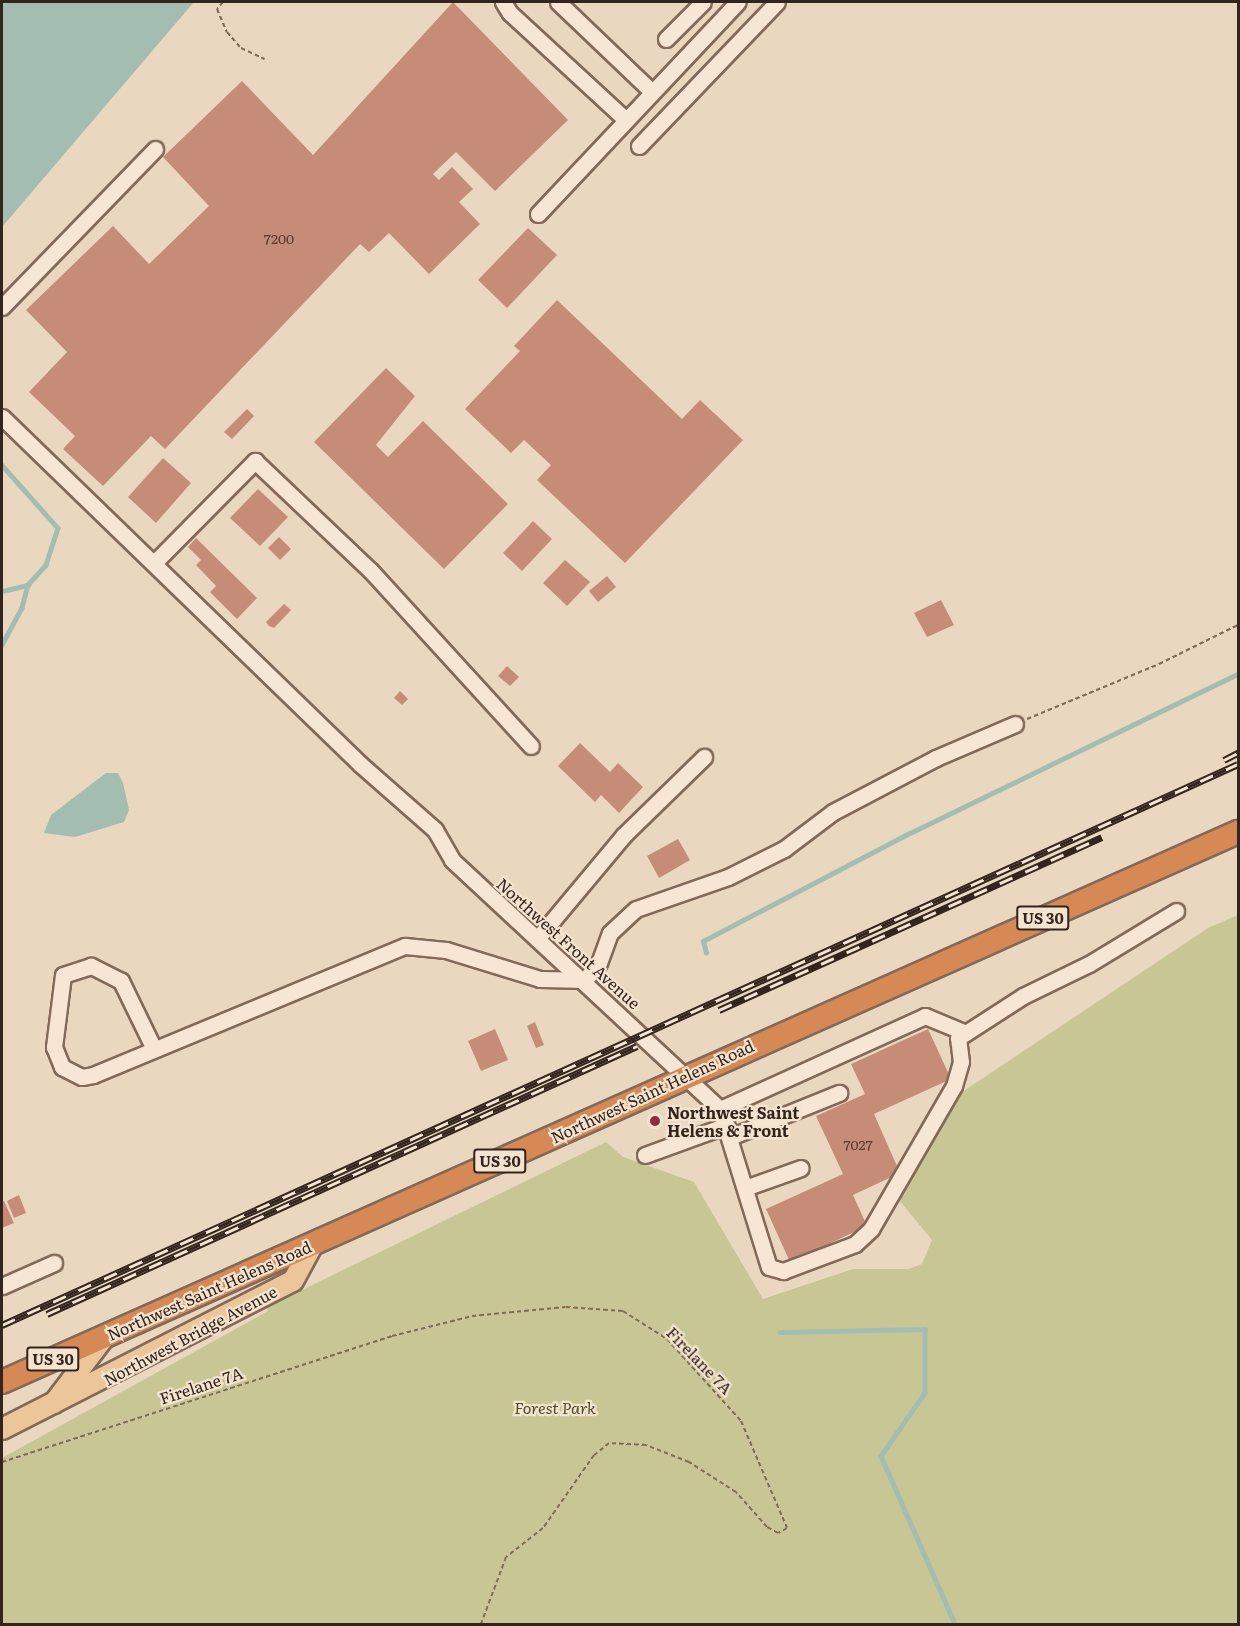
<!DOCTYPE html>
<html>
<head>
<meta charset="utf-8">
<style>
	body { margin:0 }
	#map { position:relative; width:1240px; height:1626px; overflow:hidden; background:#ead7c0; font-family:Literata,serif }
	div>[style] { position:absolute }
	[style*='--x'] { left:calc(var(--x)*1px); top:calc(var(--y)*1px); width:calc(var(--w)*1px); rotate:calc(var(--a)*1deg) }
	.green>* { inset:0; background:#c8c695 }
	.water>* { inset:0; background:#a3bdb1 }
	.stream>* { height:4.5px; margin:-2.25px; padding:0 2.25px; transform-origin:2.25px; border-radius:2.25px; background:#a3bdb1 }
	.building>* { inset:0; background:#c78c78 }
	.path>* { height:2px; margin-top:-1px; transform-origin:0; background:repeating-linear-gradient(90deg,#826959 0 4.5px,transparent 0 7.5px) }
	.roads { filter:drop-shadow(2px 0 #826959) drop-shadow(-2px 0 #826959) drop-shadow(0 2px #826959) drop-shadow(0 -2px #826959) }
	.minor>* { height:15px; margin:-7.5px; padding:0 7.5px; transform-origin:7.5px; border-radius:7.5px; background:#f6e6d3 }
	.major>* { height:20px; margin:-10px; padding:0 10px; transform-origin:10px; border-radius:10px; background:#ecc599 }
	.highway>* { height:22px; margin:-11px; padding:0 11px; transform-origin:11px; border-radius:11px; background:#d68955 }
	.rail>* { height:7px; margin-top:-3.5px; transform-origin:0; background:repeating-linear-gradient(90deg,#f3e3cf 0 14px,#33241d 0 28px); box-sizing:border-box; border-block:2px solid #33241d }
	.dots>* { width:16px; height:16px; translate:-50% -50%; box-sizing:border-box; border:3px solid #f3e3cf; border-radius:50% }
	span { translate:-50% -50%; white-space:nowrap; text-align:center; line-height:1.15; -webkit-text-stroke:4.5px #f3e3cf; paint-order:stroke }
	.number-label { font-size:14px; color:#583e34 }
	.number-label span { -webkit-text-stroke-width:0 }
	.shield-label span { padding:2px 4px; background:#f3e3cf; border:2px solid; border-radius:4px; -webkit-text-stroke-width:0 }
	.shield-label { font-size:15px; color:#33241d; font-weight:700 }
	.street-label { font-size:16px; color:#33241d }
	.poi-label { font-size:16px; color:#33241d; font-weight:700 }
	.left { translate:0 -50%; text-align:left }
	.park-label { font-size:16px; color:#4a4e25; font-style:italic }
	.frame { position:absolute; inset:0; border:3px solid #33241d; pointer-events:none }
</style>
</head>
<body>
<div id="map">
	<div class="green">
		<i style="clip-path:polygon(1238px 915px,1238px 1624px,2px 1624px,2px 1458px,268px 1311px,267px 1307px,606px 1142px,623px 1157px,694px 1182px,763px 1299px,853px 1269px,909px 1269px,922px 1264px,932px 1240px,899px 1200px,959px 1094px,1208px 928px)"></i>
	</div>
	<div class="water">
		<i style="clip-path:polygon(2px 2px,194px 2px,2px 227px)"></i>
		<i style="clip-path:polygon(106px 773px,118px 773px,123px 783px,129px 810px,124px 822px,75px 837px,44px 833px,51px 815px)"></i>
	</div>
	<div class="stream">
		<i style="--x:2;--y:465;--w:84;--a:48.4"></i>
		<i style="--x:58;--y:528;--w:39;--a:108"></i>
		<i style="--x:46;--y:565;--w:27;--a:132"></i>
		<i style="--x:28;--y:585;--w:24;--a:105"></i>
		<i style="--x:22;--y:608;--w:42;--a:118.4"></i>
		<i style="--x:2;--y:591;--w:27;--a:-13"></i>
		<i style="--x:706;--y:953;--w:12;--a:-104"></i>
		<i style="--x:703;--y:941;--w:233;--a:-27.6"></i>
		<i style="--x:910;--y:833;--w:365;--a:-25.9"></i>
		<i style="--x:780;--y:1332;--w:145;--a:-1.2"></i>
		<i style="--x:925;--y:1329;--w:64;--a:90"></i>
		<i style="--x:925;--y:1393;--w:77;--a:124.9"></i>
		<i style="--x:881;--y:1456;--w:184;--a:66.2"></i>
	</div>
	<div class="building">
		<i style="clip-path:polygon(453px 2px,568px 120px,495px 191px,456px 152px,433px 174px,439px 180px,452px 167px,473px 189px,459px 202px,480px 224px,429px 274px,389px 233px,369px 252px,360px 244px,165px 449px,151px 436px,103px 486px,63px 449px,75px 436px,29px 392px,67px 352px,26px 310px,113px 226px,149px 264px,209px 206px,163px 157px,242px 81px,313px 155px)"></i>
		<i style="clip-path:polygon(528px 228px,557px 255px,507px 308px,478px 280px)"></i>
		<i style="clip-path:polygon(557px 300px,682px 419px,700px 400px,743px 440px,625px 563px,537px 480px,551px 465px,524px 440px,511px 453px,465px 409px,520px 351px,514px 346px)"></i>
		<i style="clip-path:polygon(386px 368px,415px 396px,376px 445px,388px 457px,423px 421px,508px 504px,444px 569px,314px 442px)"></i>
		<i style="clip-path:polygon(247px 409px,254px 416px,232px 439px,224px 432px)"></i>
		<i style="clip-path:polygon(163px 458px,191px 483px,156px 523px,128px 497px)"></i>
		<i style="clip-path:polygon(258px 489px,288px 517px,260px 546px,230px 518px)"></i>
		<i style="clip-path:polygon(533px 521px,552px 539px,522px 571px,503px 553px)"></i>
		<i style="clip-path:polygon(279px 537px,291px 549px,280px 560px,268px 548px)"></i>
		<i style="clip-path:polygon(196px 538px,257px 598px,237px 619px,210px 592px,216px 586px,196px 565px,201px 560px,188px 547px)"></i>
		<i style="clip-path:polygon(565px 560px,590px 582px,567px 606px,543px 583px)"></i>
		<i style="clip-path:polygon(607px 576px,616px 587px,598px 602px,589px 591px)"></i>
		<i style="clip-path:polygon(941px 600px,954px 625px,927px 637px,914px 613px)"></i>
		<i style="clip-path:polygon(284px 604px,291px 610px,274px 628px,269px 626px,266px 622px)"></i>
		<i style="clip-path:polygon(507px 666px,519px 677px,510px 686px,498px 676px)"></i>
		<i style="clip-path:polygon(400px 691px,408px 699px,402px 705px,394px 698px)"></i>
		<i style="clip-path:polygon(580px 743px,610px 772px,618px 763px,643px 787px,619px 813px,601px 795px,595px 802px,558px 766px)"></i>
		<i style="clip-path:polygon(678px 839px,690px 860px,659px 878px,647px 856px)"></i>
		<i style="clip-path:polygon(535px 1022px,544px 1045px,536px 1048px,527px 1026px)"></i>
		<i style="clip-path:polygon(495px 1029px,508px 1060px,481px 1071px,468px 1041px)"></i>
		<i style="clip-path:polygon(928px 1029px,951px 1079px,874px 1114px,900px 1173px,853px 1195px,867px 1226px,790px 1262px,766px 1209px,843px 1174px,816px 1116px,865px 1094px,851px 1064px)"></i>
		<i style="clip-path:polygon(19px 1195px,26px 1213px,14px 1218px,7px 1201px)"></i>
		<i style="clip-path:polygon(4px 1201px,14px 1223px,2px 1228px,2px 1202px)"></i>
	</div>
	<div class="path">
		<i style="--x:223;--y:2;--w:9;--a:131"></i>
		<i style="--x:217;--y:9;--w:25;--a:67"></i>
		<i style="--x:227;--y:32;--w:21;--a:49"></i>
		<i style="--x:241;--y:48;--w:26;--a:25"></i>
		<i style="--x:1027;--y:719;--w:143;--a:-22.6"></i>
		<i style="--x:1159;--y:664;--w:88;--a:-26.3"></i>
		<i style="--x:2;--y:1462;--w:410;--a:-17.9"></i>
		<i style="--x:392;--y:1336;--w:82;--a:-14"></i>
		<i style="--x:472;--y:1316;--w:94;--a:-5.5"></i>
		<i style="--x:566;--y:1307;--w:57;--a:4"></i>
		<i style="--x:623;--y:1311;--w:52;--a:32.5"></i>
		<i style="--x:667;--y:1339;--w:110;--a:47.9"></i>
		<i style="--x:741;--y:1421;--w:116;--a:66.7"></i>
		<i style="--x:787;--y:1528;--w:10;--a:151"></i>
		<i style="--x:778;--y:1533;--w:13;--a:-151"></i>
		<i style="--x:767;--y:1527;--w:47;--a:-131.5"></i>
		<i style="--x:736;--y:1492;--w:56;--a:-147.4"></i>
		<i style="--x:689;--y:1462;--w:46;--a:-158.4"></i>
		<i style="--x:646;--y:1445;--w:37;--a:-177"></i>
		<i style="--x:609;--y:1443;--w:19;--a:141"></i>
		<i style="--x:594;--y:1455;--w:89;--a:124.9"></i>
		<i style="--x:543;--y:1528;--w:47;--a:141.9"></i>
		<i style="--x:506;--y:1557;--w:72;--a:110.5"></i>
	</div>
	<div class="roads">
		<div class="minor">
			<i style="--x:503;--y:2;--w:13;--a:58"></i>
			<i style="--x:510;--y:13;--w:156;--a:42.7"></i>
			<i style="--x:558;--y:2;--w:129;--a:43.7"></i>
			<i style="--x:666;--y:39;--w:52;--a:-45"></i>
			<i style="--x:639;--y:146;--w:199;--a:-46.2"></i>
			<i style="--x:538;--y:214;--w:291;--a:-46.7"></i>
			<i style="--x:2;--y:307;--w:220;--a:-45.9"></i>
			<i style="--x:2;--y:417;--w:499;--a:44.1"></i>
			<i style="--x:360;--y:764;--w:100;--a:41.3"></i>
			<i style="--x:435;--y:830;--w:34;--a:60"></i>
			<i style="--x:452;--y:860;--w:366;--a:42.9"></i>
			<i style="--x:720;--y:1109;--w:225;--a:-24.4"></i>
			<i style="--x:925;--y:1016;--w:44;--a:22.5"></i>
			<i style="--x:154;--y:563;--w:144;--a:-45.3"></i>
			<i style="--x:255;--y:461;--w:160;--a:43.5"></i>
			<i style="--x:371;--y:571;--w:237;--a:47.6"></i>
			<i style="--x:537;--y:939;--w:136;--a:-50.1"></i>
			<i style="--x:624;--y:835;--w:112;--a:-44.3"></i>
			<i style="--x:154;--y:1049;--w:76;--a:-115.9"></i>
			<i style="--x:121;--y:981;--w:34;--a:-153"></i>
			<i style="--x:91;--y:966;--w:29;--a:162"></i>
			<i style="--x:63;--y:975;--w:73;--a:97.1"></i>
			<i style="--x:54;--y:1047;--w:22;--a:68"></i>
			<i style="--x:62;--y:1067;--w:22;--a:27"></i>
			<i style="--x:82;--y:1077;--w:11;--a:-10"></i>
			<i style="--x:93;--y:1075;--w:338;--a:-22.5"></i>
			<i style="--x:405;--y:946;--w:41;--a:5.6"></i>
			<i style="--x:446;--y:950;--w:98;--a:17.1"></i>
			<i style="--x:540;--y:979;--w:45;--a:1.3"></i>
			<i style="--x:585;--y:980;--w:22;--a:-51"></i>
			<i style="--x:599;--y:963;--w:32;--a:-70"></i>
			<i style="--x:610;--y:933;--w:35;--a:-43"></i>
			<i style="--x:636;--y:909;--w:97;--a:-19.2"></i>
			<i style="--x:728;--y:877;--w:63;--a:-26.6"></i>
			<i style="--x:784;--y:849;--w:61;--a:-37.1"></i>
			<i style="--x:833;--y:812;--w:116;--a:-27.7"></i>
			<i style="--x:936;--y:758;--w:86;--a:-23.3"></i>
			<i style="--x:720;--y:1109;--w:165;--a:72.8"></i>
			<i style="--x:769;--y:1267;--w:15;--a:16"></i>
			<i style="--x:783;--y:1271;--w:77;--a:-20.6"></i>
			<i style="--x:855;--y:1244;--w:22;--a:-43"></i>
			<i style="--x:871;--y:1229;--w:165;--a:-59.9"></i>
			<i style="--x:954;--y:1086;--w:25;--a:-74"></i>
			<i style="--x:961;--y:1062;--w:24;--a:-97"></i>
			<i style="--x:958;--y:1038;--w:77;--a:-32.9"></i>
			<i style="--x:1023;--y:996;--w:73;--a:-25.9"></i>
			<i style="--x:1089;--y:964;--w:102;--a:-31.3"></i>
			<i style="--x:730;--y:1137;--w:118;--a:-22"></i>
			<i style="--x:645;--y:1155;--w:87;--a:-20.1"></i>
			<i style="--x:745;--y:1188;--w:59;--a:-19.7"></i>
			<i style="--x:2;--y:1286;--w:57;--a:-23.9"></i>
		</div>
		<div class="major">
			<i style="--x:54;--y:1403;--w:84;--a:-52.7"></i>
			<i style="--x:2;--y:1429;--w:326;--a:-27"></i>
			<i style="--x:293;--y:1281;--w:42;--a:-61.6"></i>
		</div>
		<div class="highway">
			<i style="--x:2;--y:1382;--w:1353;--a:-23.99"></i>
		</div>
	</div>
	<div class="rail">
		<i style="--x:1224;--y:760;--w:16;--a:-27"></i>
		<i style="--x:719;--y:1010;--w:420;--a:-24.3"></i>
		<i style="--x:47;--y:1314;--w:648;--a:-24.43"></i>
		<i style="--x:2;--y:1325;--w:1357;--a:-24.41"></i>
	</div>
	<div class="dots">
		<i style="left:655px;top:1121px;background:#8d2d3d"></i>
	</div>
	<div class="number-label">
		<span style="left:279px;top:238px">7200</span>
		<span style="left:858px;top:1144px">7027</span>
	</div>
	<div class="shield-label">
		<span style="left:1043px;top:918px">US 30</span>
		<span style="left:500px;top:1161px">US 30</span>
		<span style="left:53px;top:1359px">US 30</span>
	</div>
	<div class="street-label">
		<span style="left:569px;top:943px;rotate:42deg">Northwest Front Avenue</span>
		<span style="left:652px;top:1091px;rotate:-25deg">Northwest Saint Helens Road</span>
		<span style="left:209px;top:1290px;rotate:-24deg">Northwest Saint Helens Road</span>
		<span style="left:190px;top:1335px;rotate:-28deg">Northwest Bridge Avenue</span>
		<span style="left:700px;top:1360px;rotate:46deg">Firelane 7A</span>
		<span style="left:201px;top:1385px;rotate:-18deg">Firelane 7A</span>
	</div>
	<div class="poi-label">
		<span class="left" style="left:667px;top:1121px">Northwest Saint<br>Helens &amp; Front</span>
	</div>
	<div class="park-label">
		<span style="left:555px;top:1407px">Forest Park</span>
	</div>
	<div class="frame"></div>
</div>
</body>
</html>
